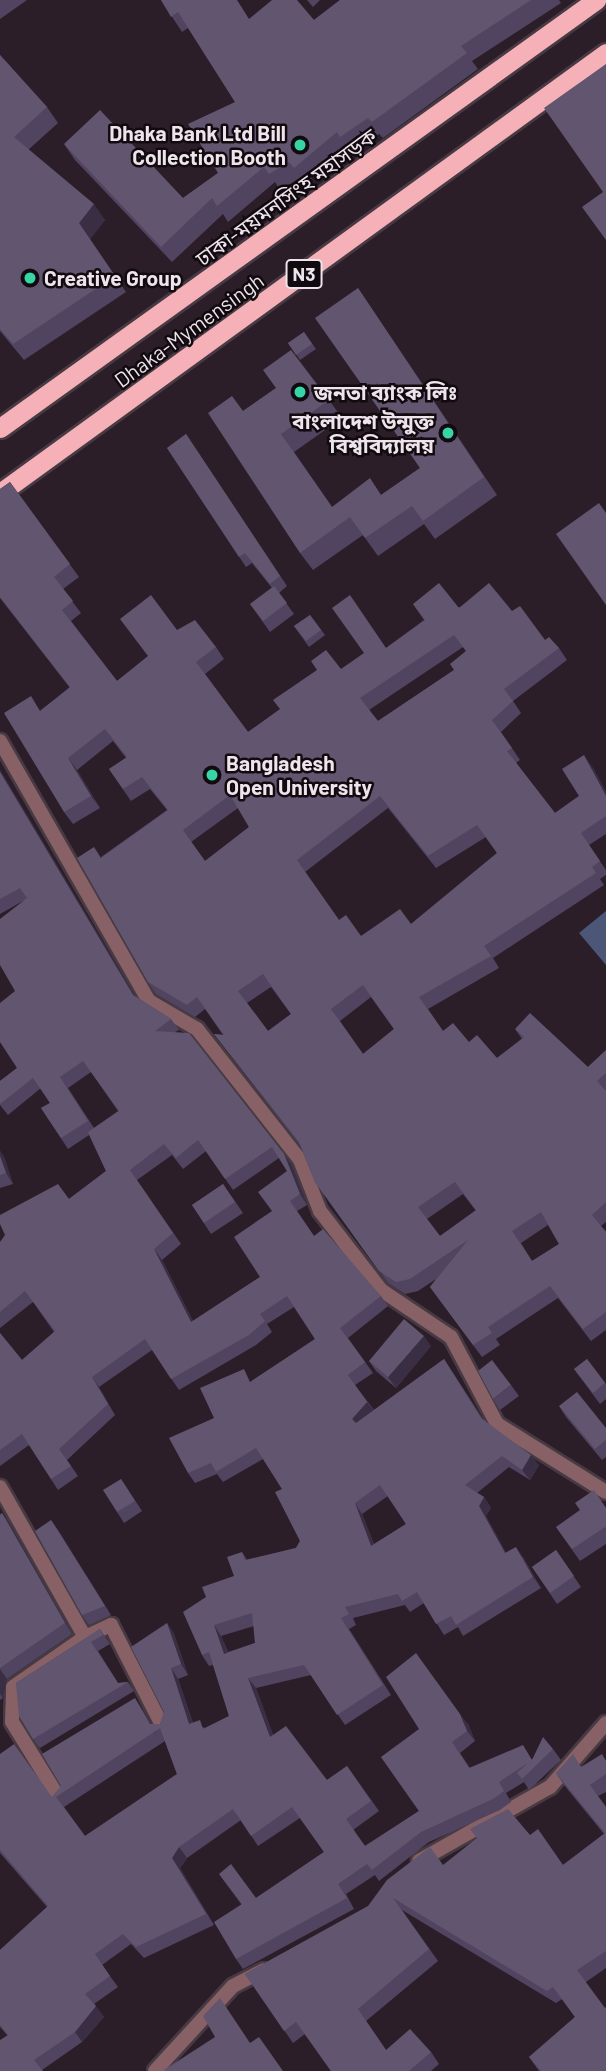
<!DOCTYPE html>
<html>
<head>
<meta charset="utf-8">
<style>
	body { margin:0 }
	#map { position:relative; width:606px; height:2071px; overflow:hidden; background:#2c1e28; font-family:Barlow,"Noto Sans Bengali",sans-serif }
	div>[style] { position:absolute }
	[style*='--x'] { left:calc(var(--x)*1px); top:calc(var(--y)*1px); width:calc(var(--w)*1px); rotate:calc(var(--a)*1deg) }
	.water>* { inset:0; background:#4c5777 }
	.roads { filter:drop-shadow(2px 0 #473a43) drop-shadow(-2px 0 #473a43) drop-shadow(0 2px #473a43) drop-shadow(0 -2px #473a43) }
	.minor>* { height:14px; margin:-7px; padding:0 7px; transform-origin:7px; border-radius:7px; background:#876165 }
	.trunk>* { height:19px; margin:-9.5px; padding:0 9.5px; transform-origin:9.5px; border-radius:9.5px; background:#f6b0b8 }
	.wall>* { inset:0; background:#504460 }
	.shaded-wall>* { inset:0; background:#3a2e44 }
	.building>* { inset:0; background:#61556f }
	.dots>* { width:19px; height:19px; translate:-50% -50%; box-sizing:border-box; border:4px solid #110a0f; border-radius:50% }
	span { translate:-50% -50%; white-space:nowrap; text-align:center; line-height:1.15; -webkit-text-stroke:5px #110a0f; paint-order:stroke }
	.shield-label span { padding:2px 5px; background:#110a0f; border:2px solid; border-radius:5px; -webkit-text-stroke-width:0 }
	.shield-label { font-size:19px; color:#eee4eb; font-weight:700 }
	.poi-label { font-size:21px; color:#eee4eb; font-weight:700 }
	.right { translate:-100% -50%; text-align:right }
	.left { translate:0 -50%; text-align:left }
	.street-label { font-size:21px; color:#eee4eb }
</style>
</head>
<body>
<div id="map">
	<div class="water">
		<i style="clip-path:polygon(606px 911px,606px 965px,579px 933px)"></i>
	</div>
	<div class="roads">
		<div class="minor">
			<i style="--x:0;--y:741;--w:300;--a:60.2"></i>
			<i style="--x:149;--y:1001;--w:56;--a:30.3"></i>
			<i style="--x:197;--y:1029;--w:167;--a:51.8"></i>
			<i style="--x:300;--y:1160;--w:55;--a:68.6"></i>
			<i style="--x:320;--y:1211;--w:100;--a:52.3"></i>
			<i style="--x:381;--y:1290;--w:84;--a:33.9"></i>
			<i style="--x:451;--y:1337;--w:98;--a:62.1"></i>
			<i style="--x:497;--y:1424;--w:128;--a:32"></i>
			<i style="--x:0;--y:1487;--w:172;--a:60.5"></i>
			<i style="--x:59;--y:1798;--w:89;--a:-121.7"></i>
			<i style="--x:12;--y:1722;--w:35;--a:-88"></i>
			<i style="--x:13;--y:1687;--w:88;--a:-34.8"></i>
			<i style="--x:85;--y:1637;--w:29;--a:-25"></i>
			<i style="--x:111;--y:1625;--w:114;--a:63"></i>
			<i style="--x:419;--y:1861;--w:150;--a:-29.5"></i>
			<i style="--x:550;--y:1787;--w:85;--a:-48.8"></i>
			<i style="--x:155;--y:2071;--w:115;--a:-47.5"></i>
			<i style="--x:233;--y:1986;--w:35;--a:-27"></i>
		</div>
		<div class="trunk">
			<i style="--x:0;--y:428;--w:734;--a:-35.68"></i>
			<i style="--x:0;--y:493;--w:749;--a:-35.98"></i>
		</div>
	</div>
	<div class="wall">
		<i style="clip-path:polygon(0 0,27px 0,0 19px)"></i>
		<i style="clip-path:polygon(161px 0,250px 19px,314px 20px,340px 0,559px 0,561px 3px,472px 61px,478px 69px,383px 138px,379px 134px,351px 152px,348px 148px,305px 184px,300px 178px,280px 190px,275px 182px,228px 222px,223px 214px,172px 262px,75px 160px,64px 144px,183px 198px,218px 173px,235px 102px,188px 28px,182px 32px)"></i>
		<i style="clip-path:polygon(307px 0,320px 0,313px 7px)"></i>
		<i style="clip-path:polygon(0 55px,47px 107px,58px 123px,28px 150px,105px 220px,90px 239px,126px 292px,24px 360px,0 331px)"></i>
		<i style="clip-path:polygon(358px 288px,497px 495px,435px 539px,424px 524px,378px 556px,363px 535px,313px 570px,300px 553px,243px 411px,276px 388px,329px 400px,342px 418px,294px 452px,332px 507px,381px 495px,420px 468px)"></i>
		<i style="clip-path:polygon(304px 332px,316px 349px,300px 360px,288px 343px)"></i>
		<i style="clip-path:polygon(186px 434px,287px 586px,279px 593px,294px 614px,270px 632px,250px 604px,272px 588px,252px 563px,246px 567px,167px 448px)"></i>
		<i style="clip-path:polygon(evenodd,10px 482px,79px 577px,63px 589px,81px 613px,71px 621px,117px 681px,148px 657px,177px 630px,216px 647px,224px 659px,205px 674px,248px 732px,341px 669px,386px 648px,424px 620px,413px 604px,512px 611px,545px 640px,559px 648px,567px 660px,513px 701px,521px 713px,501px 732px,520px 760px,516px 763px,555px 813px,579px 796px,593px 768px,606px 792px,606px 834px,589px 845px,606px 870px,606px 875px,600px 879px,604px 885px,493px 958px,499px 968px,428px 1009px,443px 1031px,469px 1042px,497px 1058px,522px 1039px,515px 1029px,588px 1067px,606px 1050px,606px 1222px,601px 1226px,606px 1231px,606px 1330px,591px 1341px,558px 1298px,496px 1339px,500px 1345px,482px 1357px,430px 1287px,436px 1279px,418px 1291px,405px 1294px,388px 1283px,315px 1182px,300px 1145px,214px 1034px,223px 1035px,205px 1009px,195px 1017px,156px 994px,148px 982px,101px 857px,167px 810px,150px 789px,131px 801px,109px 769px,126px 758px,113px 741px,77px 770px,100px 808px,73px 824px,64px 812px,41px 710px,70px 688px,0 598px,0 489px,10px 482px,463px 647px,466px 651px,454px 670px,378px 721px,369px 710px,463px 647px,10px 482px,238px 808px,249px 827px,205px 861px,191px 842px,238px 808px,10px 482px,388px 808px,436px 868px,486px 837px,497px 853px,411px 924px,361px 936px,339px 920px,305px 872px,388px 808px,10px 482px,271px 987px,291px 1014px,268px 1031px,247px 1003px,271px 987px,10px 482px,371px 997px,394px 1029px,363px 1054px,340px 1021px,371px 997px,10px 482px,463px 1194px,476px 1211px,440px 1236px,427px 1219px,463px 1194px,10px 482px,548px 1225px,559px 1244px,532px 1261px,521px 1243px,548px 1225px)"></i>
		<i style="clip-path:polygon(310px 615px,325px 635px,309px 647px,294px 626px)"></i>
		<i style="clip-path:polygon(evenodd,0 770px,135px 996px,171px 1019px,179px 1030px,175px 1032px,284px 1154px,292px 1165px,307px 1205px,297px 1211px,314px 1236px,381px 1296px,388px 1306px,348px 1338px,373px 1373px,355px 1385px,374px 1410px,444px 1359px,483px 1419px,539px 1465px,530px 1480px,509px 1467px,477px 1493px,484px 1497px,491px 1508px,486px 1516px,506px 1553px,523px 1557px,541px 1588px,463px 1636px,458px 1627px,444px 1635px,424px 1603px,410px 1612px,405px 1605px,353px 1618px,356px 1625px,349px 1629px,391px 1695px,345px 1725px,311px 1675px,256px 1688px,273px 1735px,327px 1780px,347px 1766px,379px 1811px,353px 1830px,365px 1846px,419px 1811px,381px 1757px,468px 1724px,475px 1741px,460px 1753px,470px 1768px,533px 1759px,553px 1749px,561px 1760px,529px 1790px,524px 1782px,506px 1793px,511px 1802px,500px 1810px,429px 1842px,379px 1881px,375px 1875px,346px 1894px,354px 1909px,243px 1969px,236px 1959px,241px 1904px,219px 1874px,256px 1898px,324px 1852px,300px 1818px,258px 1846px,241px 1820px,187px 1858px,180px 1868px,214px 1925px,144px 1958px,131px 1944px,102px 1965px,118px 1987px,94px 2004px,104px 2017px,82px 2042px,42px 2070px,7px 2035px,0 2027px,0 1950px,47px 1907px,0 1853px,0 1754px,52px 1797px,143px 1709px,151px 1724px,160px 1724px,164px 1712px,167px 1623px,174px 1634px,188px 1675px,178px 1679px,193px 1723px,205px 1728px,229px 1716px,213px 1665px,209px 1666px,202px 1655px,206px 1597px,234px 1576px,242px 1552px,247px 1560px,296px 1548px,300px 1541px,282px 1489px,263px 1459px,223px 1482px,217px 1474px,195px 1483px,188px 1473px,214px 1418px,252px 1381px,315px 1339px,294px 1307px,267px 1324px,272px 1332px,256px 1345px,179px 1390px,152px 1350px,99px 1387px,115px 1415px,67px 1460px,78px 1476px,58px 1490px,29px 1445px,0 1466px,0 1333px,22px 1360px,54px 1332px,33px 1302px,0 1328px,0 1242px,69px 1199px,106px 1171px,89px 1135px,68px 1149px,41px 1108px,50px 1103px,41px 1088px,8px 1115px,0 1105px,0 1081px,17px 1068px,15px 991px,23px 901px,0 914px,0 770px,91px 1072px,118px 1111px,94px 1128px,68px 1088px,91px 1072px,0 770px,206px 1151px,233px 1190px,279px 1158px,287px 1171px,272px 1211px,260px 1277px,193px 1321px,162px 1260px,181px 1244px,137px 1180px,172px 1155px,183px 1169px,206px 1151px,0 770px,388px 1496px,406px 1524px,374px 1544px,362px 1514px,388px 1496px,0 770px,254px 1626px,255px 1643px,228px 1652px,221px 1636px,254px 1626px,0 770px,165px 1741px,177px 1774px,85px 1836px,64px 1807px,165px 1741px)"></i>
		<i style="clip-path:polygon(0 1151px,4px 1157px,13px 1184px,0 1188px)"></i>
		<i style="clip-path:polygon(223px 1184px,243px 1213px,211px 1234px,192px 1205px)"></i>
		<i style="clip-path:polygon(431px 1346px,396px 1388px,376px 1371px,369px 1361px)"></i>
		<i style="clip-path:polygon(587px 1359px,606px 1384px,606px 1399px,600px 1404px,574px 1369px)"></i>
		<i style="clip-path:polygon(511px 1385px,519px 1396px,500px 1410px,493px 1399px)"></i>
		<i style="clip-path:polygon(559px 1406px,606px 1428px,606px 1457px,602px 1460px,566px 1417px)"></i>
		<i style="clip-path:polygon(121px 1479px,142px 1511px,124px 1523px,117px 1512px)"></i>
		<i style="clip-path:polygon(606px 1508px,606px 1544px,580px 1561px,556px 1527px)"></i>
		<i style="clip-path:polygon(2px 1513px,10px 1524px,72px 1634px,7px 1679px,3px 1698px,0 1700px,0 1515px)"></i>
		<i style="clip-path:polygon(51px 1520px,58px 1530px,111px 1615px,89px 1625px,82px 1615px)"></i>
		<i style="clip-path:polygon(556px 1550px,581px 1587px,557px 1604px,532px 1567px)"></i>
		<i style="clip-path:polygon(100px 1629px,110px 1644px,98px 1651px,118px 1683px,128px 1682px,134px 1691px,40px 1748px,33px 1739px,16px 1683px)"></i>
		<i style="clip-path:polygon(606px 1760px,606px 1792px,598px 1796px,606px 1807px,606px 1968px,586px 1982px,606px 2071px,539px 2071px,529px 2057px,575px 2017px,562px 1999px,556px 2003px,402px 1910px,438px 1961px,366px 2021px,386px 2050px,431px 2052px,439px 2064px,431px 2071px,331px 2071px,305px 2034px,293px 2043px,245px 1974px,443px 1865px,530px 1835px,563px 1865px,604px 1834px,564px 1785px,556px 1773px)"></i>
	</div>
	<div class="shaded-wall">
		<i style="clip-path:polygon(94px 204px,105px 220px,90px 239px,126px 292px,79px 223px)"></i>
		<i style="clip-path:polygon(584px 755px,593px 768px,606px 792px,606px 796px)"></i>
		<i style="clip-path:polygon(68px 758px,77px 770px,100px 808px,91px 796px)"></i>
		<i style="clip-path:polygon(0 770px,141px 1006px,133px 995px,0 772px)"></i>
		<i style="clip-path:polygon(0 1151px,4px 1157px,13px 1184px,6px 1173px,0 1156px)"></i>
		<i style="clip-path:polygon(284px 1154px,292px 1165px,307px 1205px,300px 1194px)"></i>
		<i style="clip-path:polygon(154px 1249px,162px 1260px,199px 1333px,191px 1322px)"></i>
		<i style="clip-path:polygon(424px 1336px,431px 1346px,396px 1388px,388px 1377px)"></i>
		<i style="clip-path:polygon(92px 1377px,99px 1387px,115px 1415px,108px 1404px)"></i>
		<i style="clip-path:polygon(367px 1402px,375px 1412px,360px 1430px,352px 1419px)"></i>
		<i style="clip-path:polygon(531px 1455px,539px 1465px,530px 1480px,522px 1470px)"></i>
		<i style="clip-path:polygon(484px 1497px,491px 1508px,486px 1516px,512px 1564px,505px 1553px,479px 1506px)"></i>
		<i style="clip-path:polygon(355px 1503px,362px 1514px,379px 1557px,371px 1546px)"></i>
		<i style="clip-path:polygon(2px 1513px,10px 1524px,72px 1634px,65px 1623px)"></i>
		<i style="clip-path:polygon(516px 1547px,523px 1557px,541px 1588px,533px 1577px)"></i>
		<i style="clip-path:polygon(167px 1623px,174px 1634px,188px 1675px,181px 1664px)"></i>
		<i style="clip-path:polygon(214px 1625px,221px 1636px,232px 1664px,224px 1654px)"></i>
		<i style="clip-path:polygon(171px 1668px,178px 1679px,197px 1735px,189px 1724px)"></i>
		<i style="clip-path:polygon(0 1669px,7px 1679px,3px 1698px,0 1694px)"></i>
		<i style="clip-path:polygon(248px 1678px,256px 1688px,278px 1748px,270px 1737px)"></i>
		<i style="clip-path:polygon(135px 1698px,143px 1709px,157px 1735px,150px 1724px)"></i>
		<i style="clip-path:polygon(460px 1714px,468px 1724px,475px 1741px,467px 1731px)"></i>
		<i style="clip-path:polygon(179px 1847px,187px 1858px,180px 1868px,214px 1925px,172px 1858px)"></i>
		<i style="clip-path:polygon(96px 2006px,104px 2017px,82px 2042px,75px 2032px)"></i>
	</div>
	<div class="building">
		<i style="clip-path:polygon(161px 0,237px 0,249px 19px,272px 0,297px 0,314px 20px,340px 0,531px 0,461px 46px,467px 53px,372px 122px,368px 118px,340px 137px,337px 132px,294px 168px,289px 162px,269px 174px,264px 167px,217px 206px,212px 198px,161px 247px,64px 144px,100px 110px,183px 198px,218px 173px,188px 124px,235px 102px,178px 12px,171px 17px)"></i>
		<i style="clip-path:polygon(0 55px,47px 107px,14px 137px,94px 204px,79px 223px,115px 276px,13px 344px,0 329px)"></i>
		<i style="clip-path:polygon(606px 64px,606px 240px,582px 207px,603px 192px,544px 108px)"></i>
		<i style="clip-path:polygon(358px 288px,484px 477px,423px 521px,412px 506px,365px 538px,350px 517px,300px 553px,208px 413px,232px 396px,243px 411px,276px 388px,263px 370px,291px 350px,329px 400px,281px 434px,332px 507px,370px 478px,381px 495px,420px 468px,315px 318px)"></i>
		<i style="clip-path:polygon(304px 332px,312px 344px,296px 355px,288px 343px)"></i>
		<i style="clip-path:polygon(186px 434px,280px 576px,270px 584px,245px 553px,239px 557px,167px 448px)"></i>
		<i style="clip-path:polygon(evenodd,10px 482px,70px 564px,54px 577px,73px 601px,62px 610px,117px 681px,148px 656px,120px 619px,151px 595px,177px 630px,195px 620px,216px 647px,196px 662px,248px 732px,280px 709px,273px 700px,317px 670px,311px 661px,326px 650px,341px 669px,364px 653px,332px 608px,350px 595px,386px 648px,425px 620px,413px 604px,439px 583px,459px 608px,489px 583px,512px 611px,520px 606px,545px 640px,549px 637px,559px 648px,504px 689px,513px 701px,492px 720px,512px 748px,507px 751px,555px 813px,579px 796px,562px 769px,584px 755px,606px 796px,606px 816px,581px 833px,600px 861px,592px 867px,596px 873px,484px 946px,491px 956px,419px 997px,443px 1031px,453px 1023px,469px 1042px,477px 1035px,497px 1058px,524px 1037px,515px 1029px,530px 1013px,588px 1067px,606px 1050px,606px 1073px,597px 1081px,606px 1091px,606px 1202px,592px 1215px,605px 1231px,606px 1231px,606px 1312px,583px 1329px,550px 1286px,488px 1327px,492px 1333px,473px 1345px,430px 1287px,468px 1240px,410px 1279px,396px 1282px,379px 1271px,315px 1182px,299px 1142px,214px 1034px,224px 1035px,197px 997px,187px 1005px,148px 982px,77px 858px,94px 847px,101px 858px,168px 810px,142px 777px,123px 789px,109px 769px,127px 757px,105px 729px,68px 758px,91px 796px,64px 812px,4px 713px,31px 696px,40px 711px,70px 687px,0 597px,0 489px,10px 482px,454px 635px,466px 651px,450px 664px,454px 670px,378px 721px,360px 698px,454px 635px,10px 482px,230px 795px,249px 827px,205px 861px,183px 830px,230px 795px,10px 482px,380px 796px,428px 856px,477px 825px,497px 853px,411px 924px,400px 909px,361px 936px,346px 915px,339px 920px,297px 860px,380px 796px,10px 482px,263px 974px,291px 1014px,268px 1031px,238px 991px,263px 974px,10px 482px,363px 985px,394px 1029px,363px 1054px,331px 1009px,363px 985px,10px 482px,455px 1182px,476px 1210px,440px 1236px,418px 1207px,455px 1182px,10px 482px,541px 1212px,559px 1244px,532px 1261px,512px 1231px,541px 1212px)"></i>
		<i style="clip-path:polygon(599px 503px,606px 513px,606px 605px,556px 534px)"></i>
		<i style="clip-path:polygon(274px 586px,287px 603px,263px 621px,250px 604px)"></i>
		<i style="clip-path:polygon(310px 615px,321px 630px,306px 641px,294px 626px)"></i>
		<i style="clip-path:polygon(evenodd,0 772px,133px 995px,171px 1019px,155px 1031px,189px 1033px,284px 1154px,300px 1194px,290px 1201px,314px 1236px,323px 1229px,381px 1296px,340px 1328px,365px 1362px,348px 1375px,367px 1402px,352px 1419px,356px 1423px,444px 1359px,481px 1418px,531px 1455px,522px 1470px,502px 1456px,465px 1485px,484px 1497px,479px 1506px,505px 1553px,516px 1547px,533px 1577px,456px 1625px,451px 1616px,436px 1624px,417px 1592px,402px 1601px,398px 1594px,345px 1607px,349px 1614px,341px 1618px,383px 1685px,337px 1715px,304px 1665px,248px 1678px,270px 1737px,286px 1726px,327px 1780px,347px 1766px,371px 1801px,346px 1819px,365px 1846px,419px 1811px,381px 1757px,419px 1729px,386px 1677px,416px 1653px,460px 1714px,467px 1731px,452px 1742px,469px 1768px,523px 1745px,532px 1760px,543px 1737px,553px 1749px,522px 1779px,517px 1773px,528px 1763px,499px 1782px,504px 1791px,493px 1799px,421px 1832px,372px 1870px,367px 1864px,338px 1884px,347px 1898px,236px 1959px,214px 1922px,242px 1904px,219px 1874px,231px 1864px,256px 1898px,324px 1852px,292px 1807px,251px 1836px,233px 1809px,179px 1847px,172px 1858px,206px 1914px,136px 1947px,123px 1934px,95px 1954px,110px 1976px,85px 1994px,96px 2006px,75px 2032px,34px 2060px,43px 2071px,0 2071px,0 2040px,8px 2035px,0 2025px,0 1950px,48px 1906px,0 1850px,0 1754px,14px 1744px,52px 1797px,61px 1786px,42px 1754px,135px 1698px,150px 1724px,160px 1724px,164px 1712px,131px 1647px,167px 1623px,181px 1664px,171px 1668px,189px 1724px,200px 1720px,203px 1729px,229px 1716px,209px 1652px,202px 1655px,183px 1612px,206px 1597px,202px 1587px,234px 1576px,227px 1557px,242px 1552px,245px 1560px,296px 1548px,300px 1541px,275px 1492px,282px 1489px,256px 1448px,216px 1472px,211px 1463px,188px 1473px,169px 1438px,214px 1418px,200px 1388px,244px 1369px,250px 1382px,315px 1339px,287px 1296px,260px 1314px,265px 1321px,249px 1335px,171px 1379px,145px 1339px,92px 1377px,108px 1404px,59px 1449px,71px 1466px,51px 1479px,22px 1434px,0 1450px,0 1333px,22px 1360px,55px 1331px,25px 1291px,0 1312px,0 1242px,5px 1235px,0 1224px,0 1215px,58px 1184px,69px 1199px,106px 1171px,88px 1132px,119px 1111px,83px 1061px,60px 1077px,88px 1121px,61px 1138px,41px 1108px,50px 1103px,33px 1078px,0 1104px,0 1081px,17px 1068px,0 1042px,0 1003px,15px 991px,0 965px,0 919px,27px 898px,20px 888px,0 899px,0 772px,198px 1140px,225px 1179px,272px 1147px,287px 1171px,258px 1192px,272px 1211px,234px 1237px,260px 1277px,191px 1322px,154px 1249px,173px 1233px,130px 1170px,164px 1144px,176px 1158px,198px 1140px,0 772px,380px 1485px,406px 1524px,371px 1546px,355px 1503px,380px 1485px,0 772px,252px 1613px,255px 1643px,224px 1654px,214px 1625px,252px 1613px,0 772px,160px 1728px,177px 1774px,85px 1836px,56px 1797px,160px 1728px)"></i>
		<i style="clip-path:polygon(0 1156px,6px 1173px,0 1175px)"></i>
		<i style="clip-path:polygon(223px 1184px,235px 1202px,204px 1223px,192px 1205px)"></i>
		<i style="clip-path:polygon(404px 1319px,424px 1336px,388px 1377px,369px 1361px)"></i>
		<i style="clip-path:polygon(587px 1359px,605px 1383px,593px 1393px,574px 1369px)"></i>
		<i style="clip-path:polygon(492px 1360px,511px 1385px,493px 1399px,478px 1371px)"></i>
		<i style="clip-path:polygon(577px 1392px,606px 1428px,606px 1440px,595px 1449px,559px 1406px)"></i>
		<i style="clip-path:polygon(121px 1479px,135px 1501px,117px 1512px,103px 1490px)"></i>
		<i style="clip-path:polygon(594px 1490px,606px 1508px,606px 1528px,605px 1527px,572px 1549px,556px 1527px,580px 1510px,575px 1503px)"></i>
		<i style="clip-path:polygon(2px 1513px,65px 1623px,0 1668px,0 1515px)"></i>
		<i style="clip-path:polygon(51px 1520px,105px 1606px,82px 1615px,35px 1531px)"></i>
		<i style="clip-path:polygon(556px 1550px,574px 1576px,550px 1593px,532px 1567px)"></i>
		<i style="clip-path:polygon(100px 1629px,103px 1635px,91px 1642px,118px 1683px,128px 1682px,33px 1739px,19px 1716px,16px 1683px)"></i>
		<i style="clip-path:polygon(573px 1754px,581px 1767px,602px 1754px,606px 1761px,606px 1774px,590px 1785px,606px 1807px,606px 1951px,577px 1970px,605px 2008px,606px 2007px,606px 2071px,541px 2071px,529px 2057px,575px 2017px,553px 1987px,547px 1991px,393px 1898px,429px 1949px,358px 2009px,386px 2050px,410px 2029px,431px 2052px,409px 2071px,331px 2071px,296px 2022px,284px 2031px,245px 1974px,368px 1906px,387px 1880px,430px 1847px,443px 1865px,477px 1838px,470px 1829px,508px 1809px,530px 1835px,538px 1829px,563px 1865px,605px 1833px,556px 1773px)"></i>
		<i style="clip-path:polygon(220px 1998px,250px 2043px,259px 2037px,283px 2071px,165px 2071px,164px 2070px,215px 2037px,203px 2016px)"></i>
	</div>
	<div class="dots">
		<i style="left:300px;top:145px;background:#37d4a6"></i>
		<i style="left:30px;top:278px;background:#37d4a6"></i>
		<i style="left:300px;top:392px;background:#37d4a6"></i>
		<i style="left:448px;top:433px;background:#37d4a6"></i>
		<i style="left:212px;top:775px;background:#37d4a6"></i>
	</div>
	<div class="shield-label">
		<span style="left:304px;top:274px">N3</span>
	</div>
	<div class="poi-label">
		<span class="right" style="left:286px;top:145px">Dhaka Bank Ltd Bill<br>Collection Booth</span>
		<span class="left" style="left:44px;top:278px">Creative Group</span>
		<span class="left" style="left:314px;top:392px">জনতা ব্যাংক লিঃ</span>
		<span class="right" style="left:434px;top:433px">বাংলাদেশ উন্মুক্ত<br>বিশ্ববিদ্যালয়</span>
		<span class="left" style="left:226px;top:775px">Bangladesh<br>Open University</span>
	</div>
	<div class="street-label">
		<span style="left:286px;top:197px;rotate:-36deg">ঢাকা-ময়মনসিংহ মহাসড়ক</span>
		<span style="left:189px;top:330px;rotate:-36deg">Dhaka-Mymensingh</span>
	</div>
</div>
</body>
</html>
